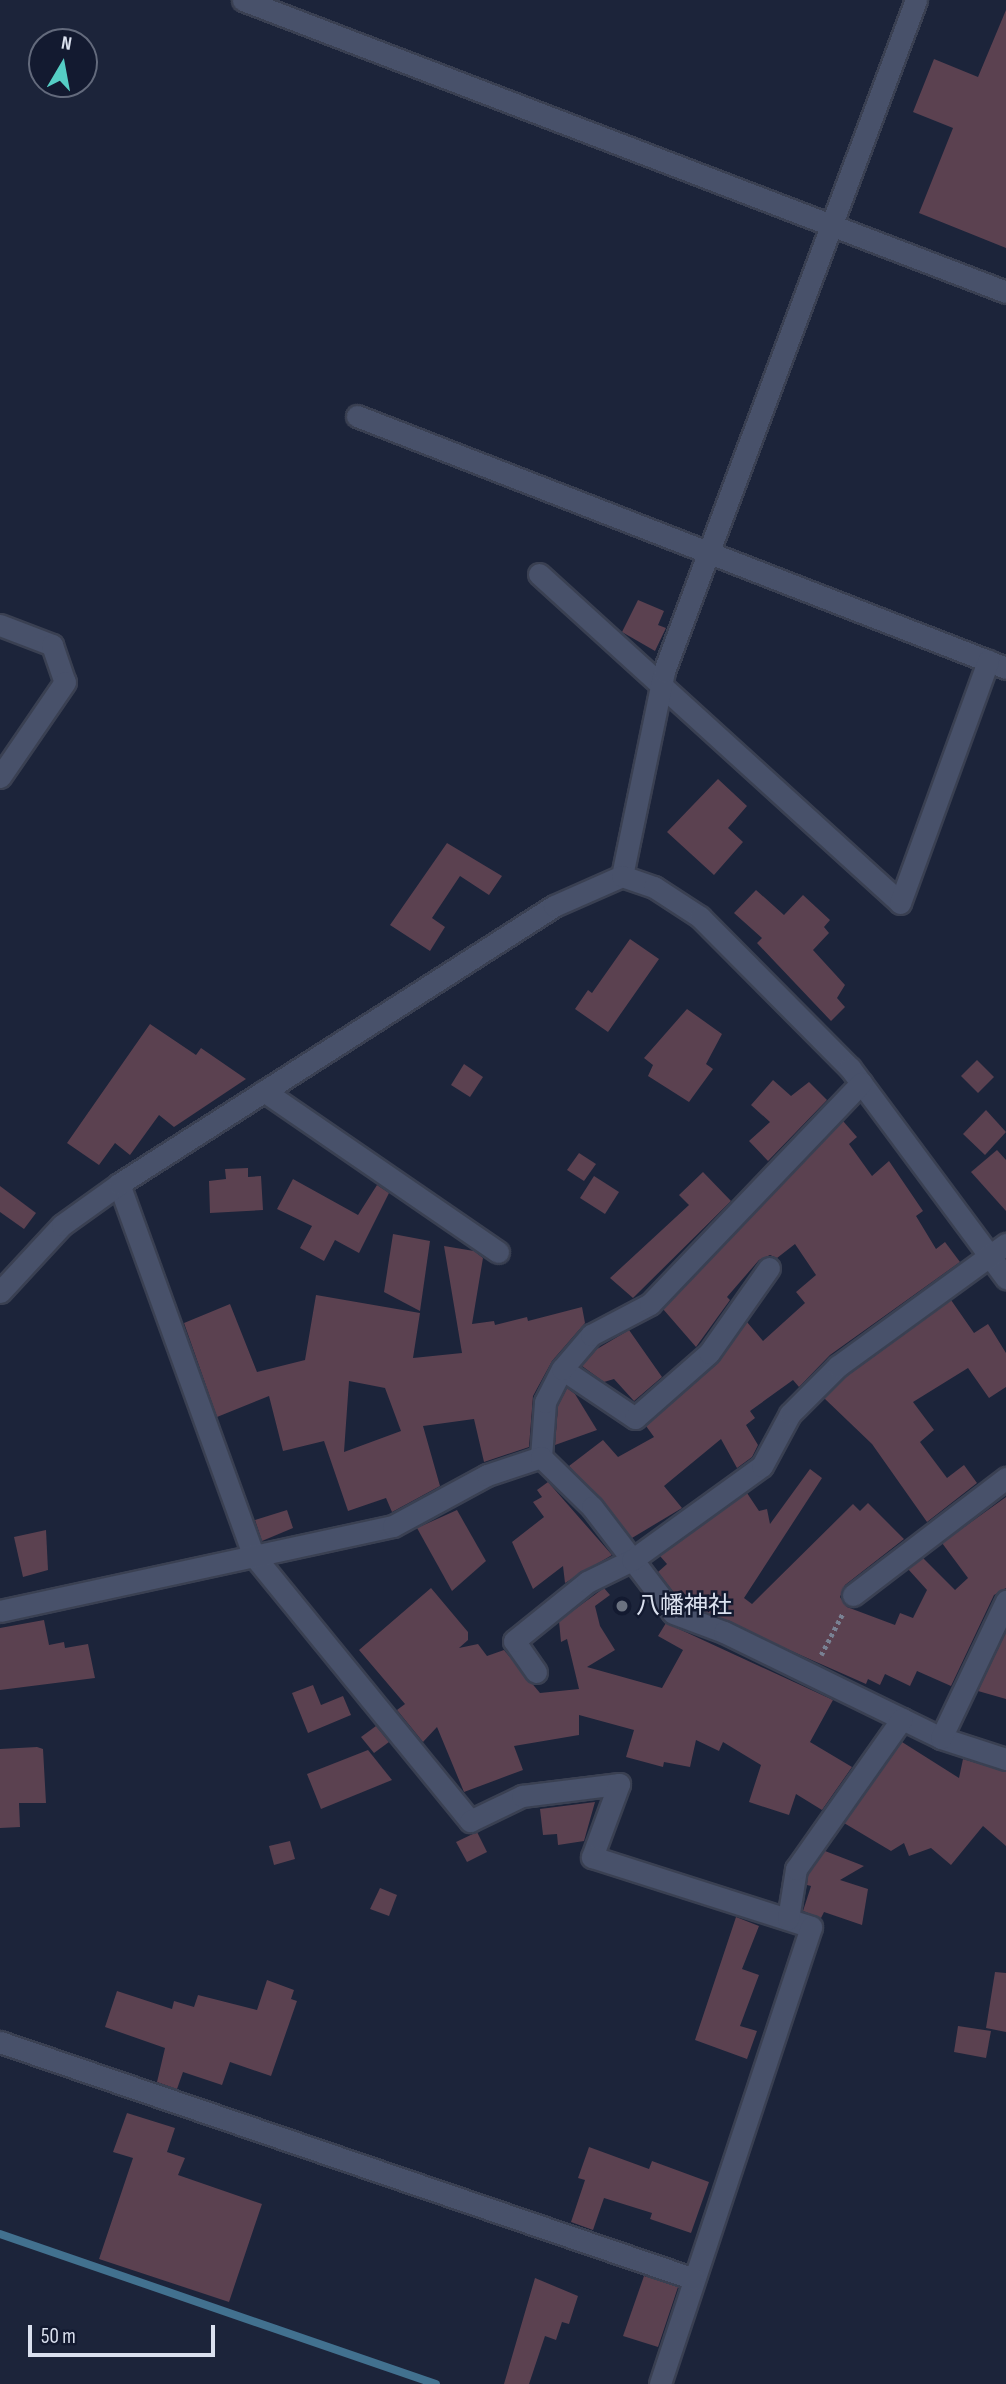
<!DOCTYPE html>
<html>
<head>
<meta charset="utf-8">
<style>
	body { margin:0 }
	#map { position:relative; width:1006px; height:2384px; overflow:hidden; background:#1c243a; font-family:"Sofia Sans Condensed","Noto Sans JP",sans-serif }
	div>[style] { position:absolute }
	[style*='--x'] { left:calc(var(--x)*1px); top:calc(var(--y)*1px); width:calc(var(--w)*1px); rotate:calc(var(--a)*1deg) }
	.stream>* { height:8px; margin:-4px; padding:0 4px; transform-origin:4px; border-radius:4px; background:#42718f }
	.building>* { inset:0; background:#5b4150 }
	.path>* { height:4.5px; margin-top:-2.25px; transform-origin:0; background:repeating-linear-gradient(90deg,#798193 0 3.5px,transparent 0 7px) }
	.roads { filter:drop-shadow(2px 0 #3a4052) drop-shadow(-2px 0 #3a4052) drop-shadow(0 2px #3a4052) drop-shadow(0 -2px #3a4052) }
	.minor>* { height:21px; margin:-10.5px; padding:0 10.5px; transform-origin:10.5px; border-radius:10.5px; background:#48516a }
	.dots>* { width:19px; height:19px; translate:-50% -50%; box-sizing:border-box; border:4px solid #131a30; border-radius:50% }
	span { translate:-50% -50%; white-space:nowrap; text-align:center; line-height:1.15; -webkit-text-stroke:5px #131a30; paint-order:stroke }
	.poi-label { font-size:24px; color:#dbe1ef }
	.left { translate:0 -50%; text-align:left }
	.north { position:absolute; left:28px; top:28px; width:70px; height:70px; box-sizing:border-box; background:#131a30; border:2px solid #636a7c; border-radius:50%; rotate:10deg; font-size:19px; font-weight:700; line-height:28px; text-align:center; color:#dbe1ef }
	.north::after { content:''; display:block; margin:auto; width:24px; height:32px; background:#55cec5; clip-path:polygon(50% 0,100% 100%,50% 72%,0 100%) }
	.scale { position:absolute; left:28px; top:2325px; width:187px; height:32px; box-sizing:border-box; border:4px solid #dbe1ef; border-top:0; padding-left:9px; font-size:21px; line-height:24px; white-space:nowrap; color:#dbe1ef; -webkit-text-stroke:5px #131a30; paint-order:stroke }
</style>
</head>
<body>
<div id="map">
	<div class="stream">
		<i style="--x:0;--y:2234;--w:461;--a:19"></i>
	</div>
	<div class="building">
		<i style="clip-path:polygon(1006px 10px,1006px 248px,919px 213px,953px 128px,913px 112px,934px 59px,978px 77px)"></i>
		<i style="clip-path:polygon(638px 600px,664px 611px,658px 625px,666px 628px,655px 651px,622px 632px)"></i>
		<i style="clip-path:polygon(718px 779px,747px 806px,728px 828px,743px 842px,714px 875px,667px 832px)"></i>
		<i style="clip-path:polygon(447px 843px,502px 876px,489px 895px,460px 876px,432px 918px,445px 927px,430px 951px,390px 925px)"></i>
		<i style="clip-path:polygon(756px 890px,784px 915px,803px 895px,830px 920px,824px 927px,829px 933px,813px 950px,845px 985px,837px 998px,845px 1007px,831px 1021px,757px 943px,762px 938px,734px 913px)"></i>
		<i style="clip-path:polygon(630px 939px,659px 959px,608px 1032px,575px 1009px,588px 990px,592px 993px)"></i>
		<i style="clip-path:polygon(687px 1009px,722px 1034px,706px 1064px,713px 1069px,689px 1102px,648px 1076px,653px 1065px,644px 1058px)"></i>
		<i style="clip-path:polygon(150px 1024px,196px 1055px,201px 1048px,246px 1079px,174px 1127px,159px 1115px,130px 1155px,115px 1143px,99px 1165px,67px 1143px)"></i>
		<i style="clip-path:polygon(977px 1060px,994px 1077px,978px 1093px,961px 1076px)"></i>
		<i style="clip-path:polygon(464px 1064px,483px 1077px,470px 1097px,451px 1085px)"></i>
		<i style="clip-path:polygon(773px 1080px,791px 1096px,809px 1082px,827px 1100px,768px 1161px,749px 1141px,770px 1122px,751px 1105px)"></i>
		<i style="clip-path:polygon(986px 1110px,1006px 1132px,985px 1155px,963px 1134px)"></i>
		<i style="clip-path:polygon(843px 1121px,857px 1137px,849px 1144px,872px 1176px,889px 1161px,923px 1211px,916px 1216px,936px 1249px,945px 1242px,960px 1262px,830px 1355px,799px 1387px,793px 1380px,750px 1411px,755px 1418px,746px 1425px,758px 1445px,752px 1457px,737px 1468px,721px 1439px,664px 1486px,682px 1508px,632px 1538px,569px 1466px,603px 1440px,618px 1457px,654px 1437px,646px 1426px,718px 1363px,747px 1322px,763px 1341px,805px 1303px,796px 1292px,816px 1275px,795px 1244px,777px 1258px,770px 1255px,759px 1260px,727px 1297px,730px 1300px,696px 1347px,663px 1309px)"></i>
		<i style="clip-path:polygon(997px 1150px,1006px 1160px,1006px 1211px,971px 1172px)"></i>
		<i style="clip-path:polygon(579px 1153px,596px 1164px,584px 1181px,567px 1170px)"></i>
		<i style="clip-path:polygon(248px 1168px,248px 1177px,261px 1176px,263px 1210px,210px 1213px,209px 1181px,226px 1179px,225px 1169px)"></i>
		<i style="clip-path:polygon(703px 1172px,731px 1201px,633px 1298px,610px 1278px,689px 1205px,679px 1195px)"></i>
		<i style="clip-path:polygon(594px 1176px,619px 1192px,605px 1214px,580px 1198px)"></i>
		<i style="clip-path:polygon(293px 1179px,358px 1215px,377px 1185px,389px 1193px,359px 1253px,335px 1240px,324px 1261px,300px 1248px,312px 1226px,277px 1209px)"></i>
		<i style="clip-path:polygon(0 1186px,36px 1213px,24px 1229px,0 1212px)"></i>
		<i style="clip-path:polygon(393px 1234px,430px 1241px,420px 1311px,384px 1292px)"></i>
		<i style="clip-path:polygon(evenodd,444px 1246px,474px 1251px,483px 1258px,472px 1324px,494px 1321px,495px 1325px,527px 1317px,528px 1321px,582px 1307px,585px 1323px,552px 1361px,533px 1396px,529px 1447px,484px 1462px,474px 1419px,423px 1426px,440px 1486px,392px 1512px,386px 1498px,348px 1511px,324px 1441px,283px 1451px,269px 1396px,217px 1417px,184px 1323px,230px 1304px,257px 1372px,305px 1360px,316px 1295px,420px 1313px,413px 1358px,462px 1353px,444px 1246px,349px 1381px,385px 1388px,401px 1431px,344px 1452px,349px 1381px)"></i>
		<i style="clip-path:polygon(951px 1300px,974px 1333px,988px 1324px,1006px 1353px,1006px 1387px,989px 1398px,968px 1368px,913px 1402px,934px 1430px,920px 1442px,947px 1478px,964px 1465px,977px 1483px,927px 1522px,872px 1444px,824px 1398px,847px 1376px)"></i>
		<i style="clip-path:polygon(629px 1330px,662px 1377px,634px 1401px,614px 1379px,604px 1382px,582px 1366px,597px 1349px)"></i>
		<i style="clip-path:polygon(567px 1388px,575px 1394px,597px 1430px,555px 1445px,558px 1406px)"></i>
		<i style="clip-path:polygon(810px 1469px,822px 1478px,744px 1598px,752px 1604px,853px 1504px,860px 1511px,868px 1503px,904px 1539px,845px 1585px,840px 1597px,847px 1607px,895px 1625px,900px 1613px,913px 1618px,927px 1590px,908px 1569px,923px 1558px,955px 1590px,968px 1578px,942px 1543px,1006px 1497px,1006px 1588px,994px 1595px,951px 1686px,917px 1671px,910px 1686px,885px 1674px,880px 1685px,868px 1679px,866px 1684px,681px 1602px,658px 1572px,667px 1564px,660px 1556px,747px 1493px,759px 1511px,767px 1509px,770px 1524px)"></i>
		<i style="clip-path:polygon(548px 1482px,612px 1555px,565px 1583px,563px 1566px,533px 1589px,512px 1542px,544px 1517px,533px 1502px,542px 1497px,537px 1490px)"></i>
		<i style="clip-path:polygon(287px 1510px,293px 1528px,262px 1541px,255px 1520px)"></i>
		<i style="clip-path:polygon(457px 1510px,486px 1561px,452px 1591px,417px 1528px)"></i>
		<i style="clip-path:polygon(46px 1530px,48px 1570px,23px 1577px,14px 1537px)"></i>
		<i style="clip-path:polygon(431px 1588px,468px 1632px,468px 1640px,459px 1648px,478px 1644px,487px 1656px,504px 1650px,540px 1693px,579px 1689px,567px 1639px,561px 1642px,559px 1621px,604px 1588px,610px 1595px,595px 1606px,600px 1626px,615px 1650px,587px 1667px,662px 1688px,683px 1650px,658px 1636px,666px 1623px,833px 1700px,810px 1742px,852px 1767px,822px 1810px,796px 1794px,789px 1815px,749px 1802px,761px 1765px,723px 1742px,719px 1751px,696px 1740px,690px 1767px,664px 1762px,663px 1767px,626px 1757px,634px 1730px,579px 1715px,579px 1735px,514px 1746px,523px 1770px,464px 1792px,437px 1727px,423px 1742px,397px 1710px,405px 1704px,359px 1650px)"></i>
		<i style="clip-path:polygon(44px 1620px,49px 1645px,64px 1642px,65px 1648px,88px 1644px,95px 1678px,0 1690px,0 1628px)"></i>
		<i style="clip-path:polygon(1006px 1632px,1006px 1699px,978px 1691px)"></i>
		<i style="clip-path:polygon(313px 1685px,321px 1705px,343px 1696px,351px 1715px,308px 1733px,292px 1693px)"></i>
		<i style="clip-path:polygon(376px 1726px,389px 1742px,374px 1753px,361px 1737px)"></i>
		<i style="clip-path:polygon(902px 1742px,959px 1778px,963px 1759px,1006px 1772px,1006px 1846px,983px 1826px,951px 1865px,931px 1848px,909px 1856px,904px 1843px,891px 1851px,844px 1823px)"></i>
		<i style="clip-path:polygon(37px 1747px,43px 1749px,46px 1803px,19px 1803px,20px 1827px,0 1828px,0 1749px)"></i>
		<i style="clip-path:polygon(368px 1750px,392px 1780px,321px 1809px,307px 1774px)"></i>
		<i style="clip-path:polygon(595px 1802px,584px 1841px,558px 1845px,557px 1834px,543px 1835px,540px 1809px)"></i>
		<i style="clip-path:polygon(477px 1832px,487px 1852px,467px 1862px,456px 1842px)"></i>
		<i style="clip-path:polygon(290px 1841px,295px 1859px,274px 1865px,269px 1846px)"></i>
		<i style="clip-path:polygon(825px 1851px,864px 1866px,840px 1880px,868px 1889px,862px 1925px,824px 1912px,821px 1918px,803px 1911px,811px 1886px,807px 1885px,808px 1874px)"></i>
		<i style="clip-path:polygon(380px 1888px,397px 1895px,389px 1916px,370px 1909px)"></i>
		<i style="clip-path:polygon(736px 1917px,759px 1926px,742px 1969px,759px 1975px,740px 2026px,757px 2031px,747px 2059px,695px 2040px)"></i>
		<i style="clip-path:polygon(995px 1972px,1006px 1973px,1006px 2032px,986px 2028px)"></i>
		<i style="clip-path:polygon(267px 1980px,294px 1990px,291px 1999px,297px 2001px,271px 2076px,230px 2062px,222px 2085px,183px 2072px,177px 2089px,157px 2082px,165px 2048px,105px 2027px,117px 1991px,172px 2009px,174px 2001px,194px 2007px,198px 1995px,257px 2010px)"></i>
		<i style="clip-path:polygon(958px 2026px,991px 2031px,986px 2058px,954px 2052px)"></i>
		<i style="clip-path:polygon(127px 2113px,175px 2128px,167px 2152px,185px 2158px,178px 2175px,262px 2204px,229px 2302px,99px 2259px,133px 2158px,113px 2152px)"></i>
		<i style="clip-path:polygon(589px 2147px,649px 2169px,652px 2161px,709px 2182px,691px 2233px,650px 2219px,652px 2213px,604px 2198px,593px 2230px,571px 2222px,585px 2180px,578px 2178px)"></i>
		<i style="clip-path:polygon(644px 2276px,678px 2287px,658px 2347px,623px 2336px)"></i>
		<i style="clip-path:polygon(535px 2278px,578px 2296px,569px 2324px,562px 2322px,556px 2340px,545px 2336px,529px 2384px,504px 2384px)"></i>
	</div>
	<div class="path">
		<i style="--x:821;--y:1655;--w:47;--a:-62.4"></i>
	</div>
	<div class="roads">
		<div class="minor">
			<i style="--x:243;--y:0;--w:817;--a:20.94"></i>
			<i style="--x:357;--y:416;--w:696;--a:21.22"></i>
			<i style="--x:539;--y:574;--w:488;--a:42.3"></i>
			<i style="--x:900;--y:903;--w:258;--a:-70"></i>
			<i style="--x:0;--y:625;--w:56;--a:21"></i>
			<i style="--x:52;--y:645;--w:39;--a:71"></i>
			<i style="--x:65;--y:682;--w:115;--a:124.4"></i>
			<i style="--x:622;--y:876;--w:209;--a:-78.4"></i>
			<i style="--x:664;--y:671;--w:717;--a:-69.42"></i>
			<i style="--x:264;--y:1091;--w:284;--a:34.5"></i>
			<i style="--x:119;--y:1184;--w:396;--a:70.1"></i>
			<i style="--x:254;--y:1556;--w:342;--a:50.8"></i>
			<i style="--x:470;--y:1821;--w:58;--a:-25.7"></i>
			<i style="--x:522;--y:1796;--w:98;--a:-7.1"></i>
			<i style="--x:619;--y:1784;--w:78;--a:110.3"></i>
			<i style="--x:592;--y:1857;--w:230;--a:17.7"></i>
			<i style="--x:811;--y:1927;--w:481;--a:108.3"></i>
			<i style="--x:0;--y:1292;--w:91;--a:-47.2"></i>
			<i style="--x:62;--y:1225;--w:70;--a:-35.7"></i>
			<i style="--x:119;--y:1184;--w:516;--a:-32.58"></i>
			<i style="--x:554;--y:906;--w:74;--a:-23.8"></i>
			<i style="--x:622;--y:876;--w:34;--a:19"></i>
			<i style="--x:654;--y:887;--w:55;--a:33.1"></i>
			<i style="--x:700;--y:917;--w:213;--a:45.2"></i>
			<i style="--x:850;--y:1068;--w:262;--a:53.4"></i>
			<i style="--x:562;--y:1369;--w:88;--a:33.9"></i>
			<i style="--x:635;--y:1418;--w:98;--a:-41.3"></i>
			<i style="--x:709;--y:1353;--w:104;--a:-54.8"></i>
			<i style="--x:541;--y:1457;--w:55;--a:-85.8"></i>
			<i style="--x:545;--y:1402;--w:37;--a:-63"></i>
			<i style="--x:562;--y:1369;--w:45;--a:-49.5"></i>
			<i style="--x:591;--y:1335;--w:67;--a:-27.7"></i>
			<i style="--x:650;--y:1304;--w:306;--a:-46.3"></i>
			<i style="--x:853;--y:1595;--w:193;--a:-37.4"></i>
			<i style="--x:0;--y:1611;--w:402;--a:-12.2"></i>
			<i style="--x:393;--y:1526;--w:107;--a:-28.5"></i>
			<i style="--x:487;--y:1475;--w:57;--a:-18.4"></i>
			<i style="--x:541;--y:1457;--w:71;--a:44.4"></i>
			<i style="--x:592;--y:1507;--w:133;--a:52.6"></i>
			<i style="--x:673;--y:1613;--w:54;--a:20.4"></i>
			<i style="--x:724;--y:1632;--w:242;--a:26"></i>
			<i style="--x:941;--y:1738;--w:68;--a:17.9"></i>
			<i style="--x:536;--y:1672;--w:38;--a:-125"></i>
			<i style="--x:514;--y:1641;--w:94;--a:-38.9"></i>
			<i style="--x:587;--y:1582;--w:50;--a:-26.1"></i>
			<i style="--x:632;--y:1560;--w:160;--a:-35.9"></i>
			<i style="--x:762;--y:1466;--w:59;--a:-61.7"></i>
			<i style="--x:790;--y:1414;--w:68;--a:-45"></i>
			<i style="--x:838;--y:1366;--w:208;--a:-36"></i>
			<i style="--x:941;--y:1738;--w:152;--a:-64.6"></i>
			<i style="--x:788;--y:1919;--w:51;--a:-80.9"></i>
			<i style="--x:796;--y:1869;--w:184;--a:-54.8"></i>
			<i style="--x:0;--y:2042;--w:733;--a:18.85"></i>
		</div>
	</div>
	<div class="dots">
		<i style="left:622px;top:1606px;background:#6b7280"></i>
	</div>
	<div class="poi-label">
		<span class="left" style="left:636px;top:1606px">八幡神社</span>
	</div>
	<div class="north">N</div>
	<div class="scale">50 m</div>
</div>
</body>
</html>
